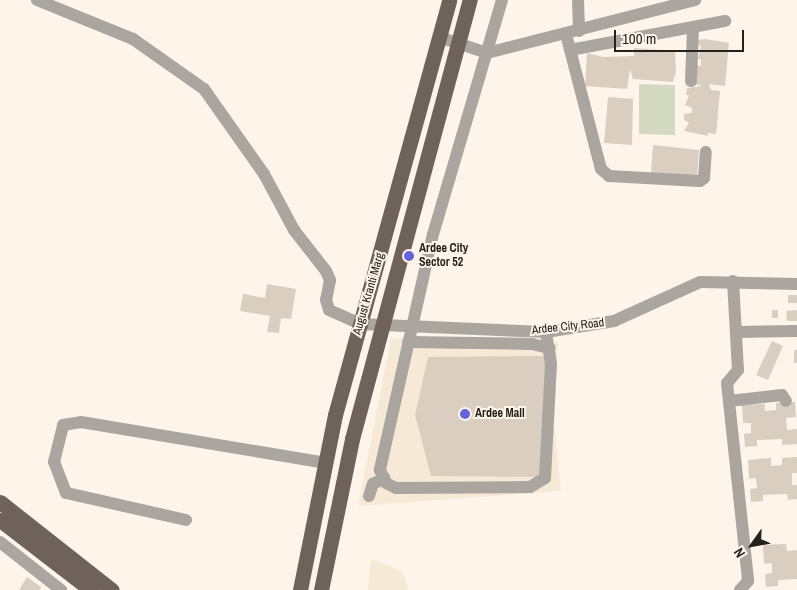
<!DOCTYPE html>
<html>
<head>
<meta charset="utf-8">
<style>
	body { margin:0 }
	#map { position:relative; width:797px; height:590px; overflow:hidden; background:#fef4e9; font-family:"Archivo Narrow",sans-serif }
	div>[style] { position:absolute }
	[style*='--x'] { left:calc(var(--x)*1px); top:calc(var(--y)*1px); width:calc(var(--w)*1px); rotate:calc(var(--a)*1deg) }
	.commercial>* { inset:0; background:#f6ead6 }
	.green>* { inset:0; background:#d3dac1 }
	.building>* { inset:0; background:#d9cec0 }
	.minor>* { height:12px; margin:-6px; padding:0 6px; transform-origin:6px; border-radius:6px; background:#aba5a0 }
	.major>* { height:15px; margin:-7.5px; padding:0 7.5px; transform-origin:7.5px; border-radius:7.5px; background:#6e625b }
	.dots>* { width:14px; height:14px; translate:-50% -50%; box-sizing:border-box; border:2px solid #fef4e9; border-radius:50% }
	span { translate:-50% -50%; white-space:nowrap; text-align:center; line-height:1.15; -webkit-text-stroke:4px #fef4e9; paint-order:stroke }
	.poi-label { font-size:12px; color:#25211c; font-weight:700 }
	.left { translate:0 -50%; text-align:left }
	.street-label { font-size:12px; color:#25211c }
	.north { position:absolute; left:727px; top:520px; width:50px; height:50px; -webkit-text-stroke:4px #fef4e9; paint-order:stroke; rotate:238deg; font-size:14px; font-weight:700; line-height:20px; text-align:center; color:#25211c }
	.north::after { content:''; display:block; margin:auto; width:18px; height:22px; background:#25211c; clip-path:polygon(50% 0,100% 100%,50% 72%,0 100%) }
	.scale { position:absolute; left:614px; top:30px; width:130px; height:22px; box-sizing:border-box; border:2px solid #25211c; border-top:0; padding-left:6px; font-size:15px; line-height:18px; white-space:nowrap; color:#25211c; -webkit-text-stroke:4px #fef4e9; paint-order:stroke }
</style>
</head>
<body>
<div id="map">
	<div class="commercial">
		<i style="clip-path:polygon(391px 338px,558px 342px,554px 422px,561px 491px,358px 506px)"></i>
		<i style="clip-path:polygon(371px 559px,402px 571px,409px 590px,368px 590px)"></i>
	</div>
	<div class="green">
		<i style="clip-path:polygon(639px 84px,675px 85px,675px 135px,639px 134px)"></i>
	</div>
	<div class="building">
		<i style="clip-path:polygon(705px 39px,729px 43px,725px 86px,709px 84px,711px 90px,720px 91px,716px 134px,708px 133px,708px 136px,684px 131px,689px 123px,684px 120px,684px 114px,692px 113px,692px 108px,685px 105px,689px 95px,686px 95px,687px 88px,702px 86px,693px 83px,698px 75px,693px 74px,694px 65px,701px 66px,701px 59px,698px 59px,701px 45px,696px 46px,697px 40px)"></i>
		<i style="clip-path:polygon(634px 48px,675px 51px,676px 72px,673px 82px,633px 79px,630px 69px,627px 89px,585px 86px,587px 53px,603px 57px,634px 56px)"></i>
		<i style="clip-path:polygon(608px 97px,633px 99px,632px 145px,604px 143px)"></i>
		<i style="clip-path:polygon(653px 145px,699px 150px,697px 176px,651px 173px)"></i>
		<i style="clip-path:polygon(267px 284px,296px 289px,291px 319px,281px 318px,279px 333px,267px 332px,270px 316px,240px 311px,243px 294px,265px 298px)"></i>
		<i style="clip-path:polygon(788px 295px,797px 295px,797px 303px,788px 303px)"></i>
		<i style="clip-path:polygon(772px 310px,778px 310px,778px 318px,772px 318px)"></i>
		<i style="clip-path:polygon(797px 310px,797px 321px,787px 321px,786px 311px)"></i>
		<i style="clip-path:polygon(772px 341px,783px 346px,768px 380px,756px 375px)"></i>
		<i style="clip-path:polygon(794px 350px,797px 350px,797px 363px,794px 363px)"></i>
		<i style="clip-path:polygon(545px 356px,544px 477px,431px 476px,415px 415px,428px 357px)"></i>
		<i style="clip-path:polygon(795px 402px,796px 417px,786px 418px,787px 430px,797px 429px,797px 444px,782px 445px,782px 439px,757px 440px,757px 446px,745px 447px,744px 434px,751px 433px,751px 423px,743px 423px,742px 405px,765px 404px,765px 411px,776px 410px,776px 403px)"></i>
		<i style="clip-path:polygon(797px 457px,797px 473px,792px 473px,792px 485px,797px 485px,797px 499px,788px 500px,787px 494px,763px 495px,763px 501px,751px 502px,750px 489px,757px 488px,756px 478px,749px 479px,748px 460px,771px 458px,771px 466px,782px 465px,782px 458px)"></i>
		<i style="clip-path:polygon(786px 544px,787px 551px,797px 550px,797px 579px,778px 580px,778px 586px,766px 587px,765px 574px,772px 573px,772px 563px,764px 564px,763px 545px)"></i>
		<i style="clip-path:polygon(27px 577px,41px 587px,40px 590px,19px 590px)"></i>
	</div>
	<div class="minor">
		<i style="--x:37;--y:0;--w:104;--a:22.1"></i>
		<i style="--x:133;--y:39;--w:87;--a:35.2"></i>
		<i style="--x:204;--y:89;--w:104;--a:54.8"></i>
		<i style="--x:264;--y:174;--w:64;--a:61.8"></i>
		<i style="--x:294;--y:230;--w:52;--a:52"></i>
		<i style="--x:326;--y:271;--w:10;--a:66"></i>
		<i style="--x:330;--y:280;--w:20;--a:101"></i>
		<i style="--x:326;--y:300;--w:10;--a:73"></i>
		<i style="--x:329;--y:310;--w:34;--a:24"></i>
		<i style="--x:360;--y:324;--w:186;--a:2.5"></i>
		<i style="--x:546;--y:332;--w:69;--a:-9.2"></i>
		<i style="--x:614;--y:321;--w:94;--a:-24.4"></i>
		<i style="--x:700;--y:282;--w:97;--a:1.2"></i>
		<i style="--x:502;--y:0;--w:244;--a:106.4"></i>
		<i style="--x:433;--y:234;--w:242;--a:102.7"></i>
		<i style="--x:380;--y:470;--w:14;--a:65"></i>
		<i style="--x:386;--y:483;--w:11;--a:27"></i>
		<i style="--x:396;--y:488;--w:134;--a:-0.4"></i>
		<i style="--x:530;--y:487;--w:17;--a:-31"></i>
		<i style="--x:545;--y:478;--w:114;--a:-87"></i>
		<i style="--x:551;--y:364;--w:32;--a:-99"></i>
		<i style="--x:578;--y:0;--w:31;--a:88"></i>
		<i style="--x:566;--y:34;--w:139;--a:75.5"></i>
		<i style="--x:601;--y:169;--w:11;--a:41"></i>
		<i style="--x:609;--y:176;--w:91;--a:3.1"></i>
		<i style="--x:700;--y:181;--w:5;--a:-37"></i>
		<i style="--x:704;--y:178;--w:26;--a:-86"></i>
		<i style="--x:439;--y:37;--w:51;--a:18.4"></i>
		<i style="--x:487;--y:53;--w:215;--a:-14.3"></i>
		<i style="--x:570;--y:50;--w:158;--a:-10.6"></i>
		<i style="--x:691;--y:81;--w:53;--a:-87.8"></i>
		<i style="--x:733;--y:281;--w:89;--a:86.8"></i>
		<i style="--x:738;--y:370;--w:17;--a:130"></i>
		<i style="--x:727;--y:383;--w:199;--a:83.9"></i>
		<i style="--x:748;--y:581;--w:12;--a:132"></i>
		<i style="--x:736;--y:332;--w:61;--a:-0.9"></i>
		<i style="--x:408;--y:342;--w:124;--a:0.9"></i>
		<i style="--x:532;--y:344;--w:18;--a:13"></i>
		<i style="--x:729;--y:401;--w:53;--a:-6.5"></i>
		<i style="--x:782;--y:395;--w:7;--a:56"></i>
		<i style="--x:369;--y:496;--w:13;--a:-72"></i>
		<i style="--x:373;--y:484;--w:13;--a:-29"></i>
		<i style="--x:186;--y:520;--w:123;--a:-167.3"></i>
		<i style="--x:66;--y:493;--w:33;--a:-111"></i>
		<i style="--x:54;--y:462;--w:38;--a:-76"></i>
		<i style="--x:63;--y:425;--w:18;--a:-9"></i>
		<i style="--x:81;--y:422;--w:247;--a:9.5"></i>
		<i style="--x:0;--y:542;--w:78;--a:38.2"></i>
	</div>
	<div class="major">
		<i style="--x:0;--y:502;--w:142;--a:38.2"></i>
		<i style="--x:0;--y:520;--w:115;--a:37.6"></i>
		<i style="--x:300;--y:590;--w:178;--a:-78.7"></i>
		<i style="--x:335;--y:415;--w:430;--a:-74.6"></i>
		<i style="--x:321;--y:590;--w:154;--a:-78.4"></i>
		<i style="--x:352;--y:439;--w:455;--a:-75"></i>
	</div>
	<div class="dots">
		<i style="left:409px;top:256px;background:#6662db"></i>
		<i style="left:465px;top:414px;background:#6662db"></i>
	</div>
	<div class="poi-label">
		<span class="left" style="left:419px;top:256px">Ardee City<br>Sector 52</span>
		<span class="left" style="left:475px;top:414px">Ardee Mall</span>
	</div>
	<div class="street-label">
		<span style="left:369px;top:294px;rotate:-74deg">August Kranti Marg</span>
		<span style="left:568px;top:327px;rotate:-6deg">Ardee City Road</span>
	</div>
	<div class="north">N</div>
	<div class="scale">100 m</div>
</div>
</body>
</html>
